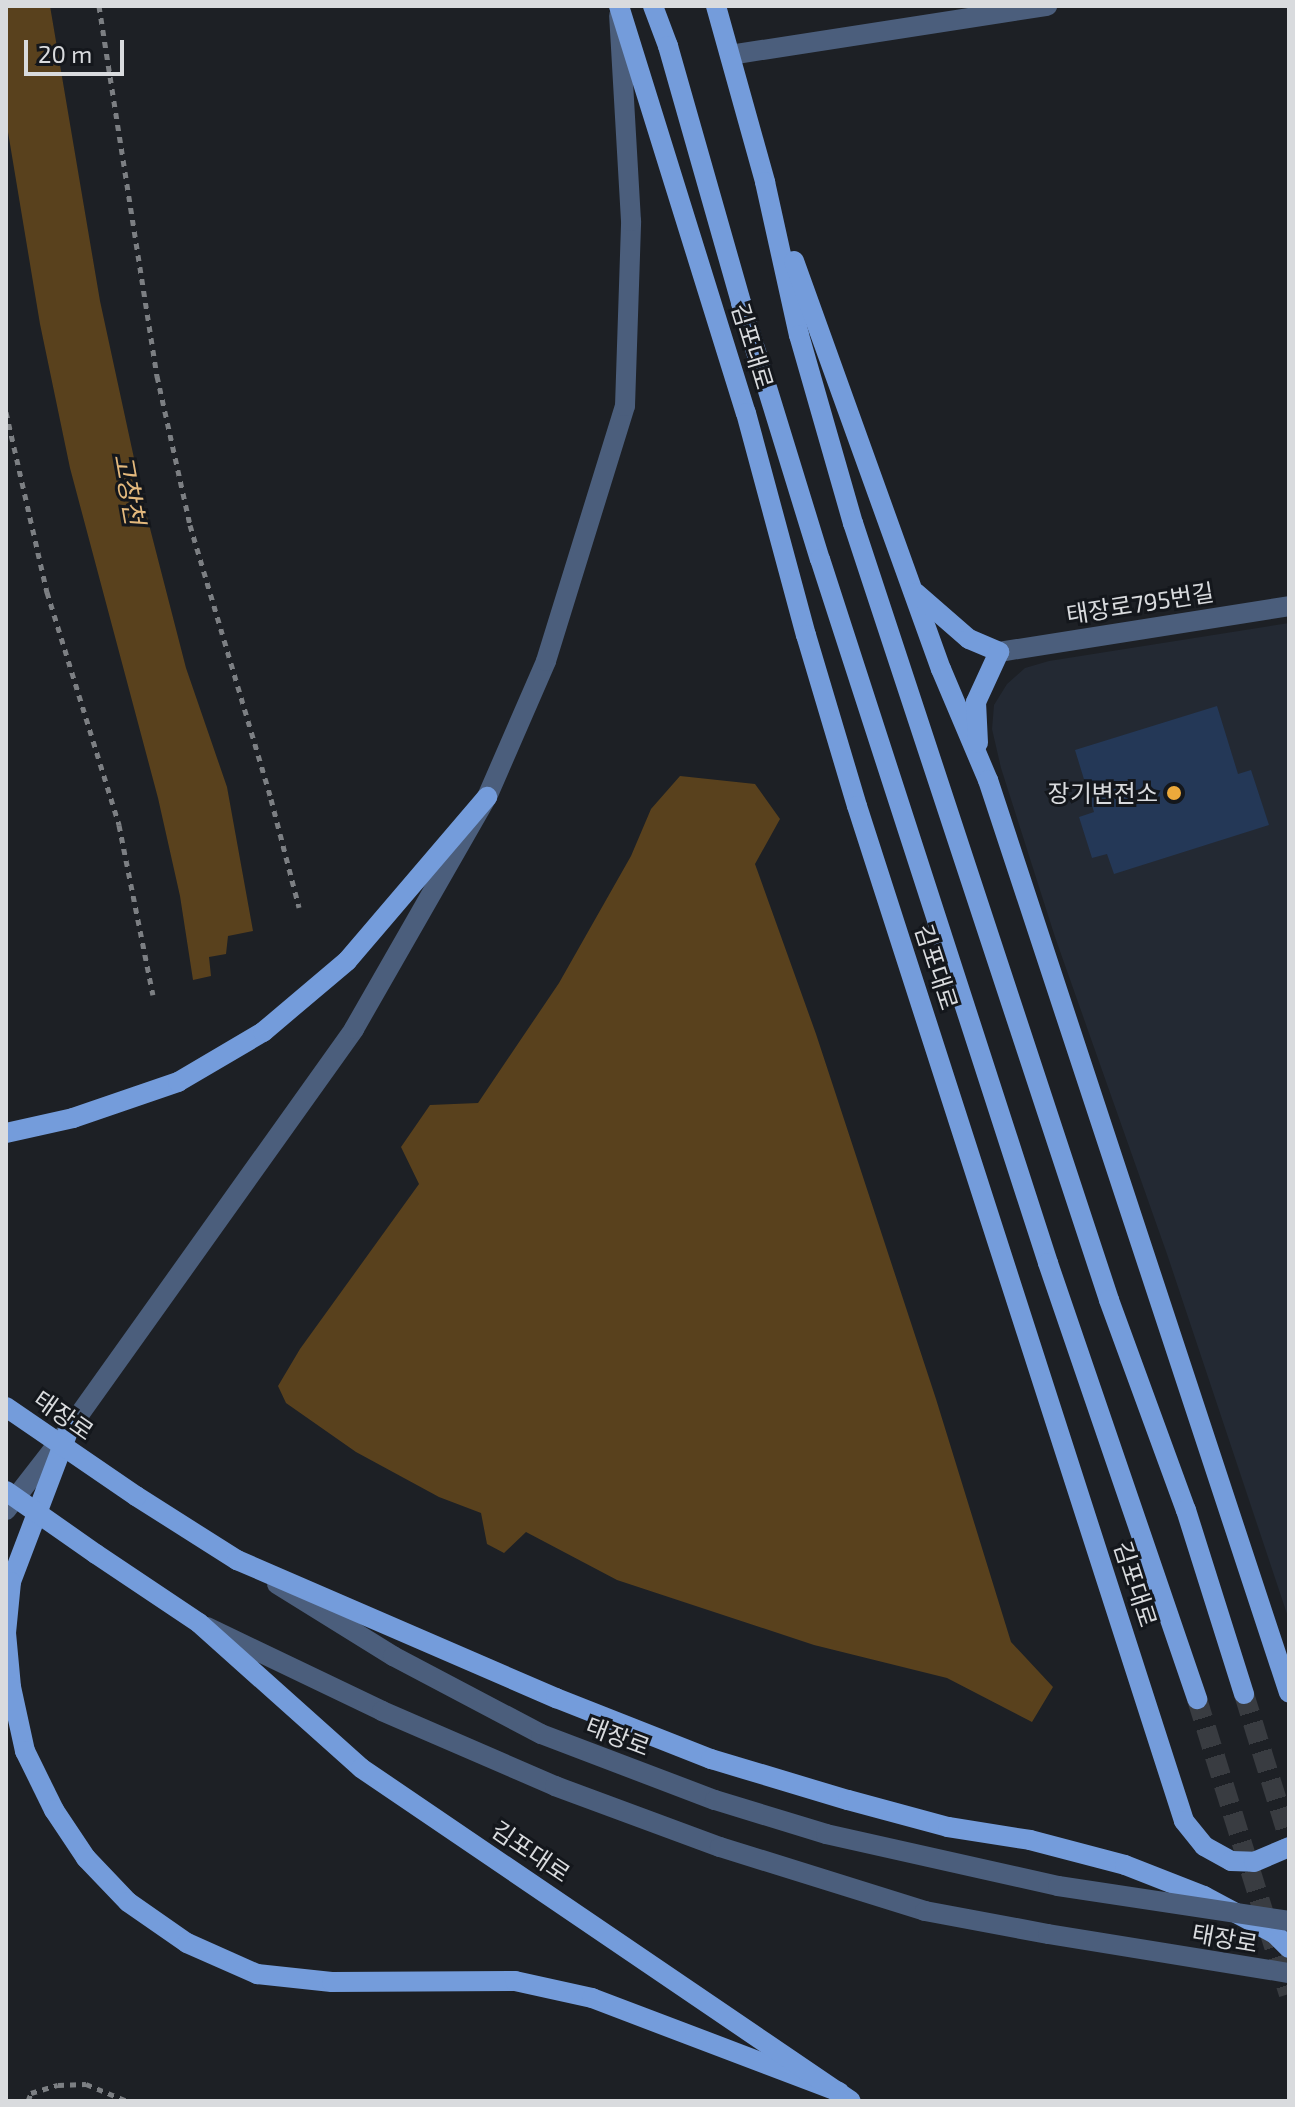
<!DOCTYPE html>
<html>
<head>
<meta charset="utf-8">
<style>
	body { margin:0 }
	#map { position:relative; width:1295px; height:2107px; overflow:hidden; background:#1d2025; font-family:"Exo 2","Noto Sans KR",sans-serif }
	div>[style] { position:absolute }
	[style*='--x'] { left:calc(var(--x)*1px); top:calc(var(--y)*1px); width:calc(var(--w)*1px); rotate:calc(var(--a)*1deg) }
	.built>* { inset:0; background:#232933 }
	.water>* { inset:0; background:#59411d }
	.building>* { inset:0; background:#243857 }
	.major-tunnel>* { height:20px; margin-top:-10px; transform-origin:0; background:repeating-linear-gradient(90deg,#393c41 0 20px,transparent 0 30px) }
	.path>* { height:5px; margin-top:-2.5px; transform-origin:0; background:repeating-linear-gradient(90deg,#7c7f83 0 6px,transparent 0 12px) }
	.minor>* { height:20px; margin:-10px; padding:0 10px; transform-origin:10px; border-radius:10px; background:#4b5e7c }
	.major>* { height:20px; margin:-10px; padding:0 10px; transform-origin:10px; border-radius:10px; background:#749cdb }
	.minor-bridge>* { height:20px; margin:-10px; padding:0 10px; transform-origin:10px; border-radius:10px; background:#4b5e7c }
	.major-bridge>* { height:20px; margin:-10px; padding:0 10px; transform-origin:10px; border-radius:10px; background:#749cdb }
	.dots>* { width:22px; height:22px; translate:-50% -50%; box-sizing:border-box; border:4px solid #14171c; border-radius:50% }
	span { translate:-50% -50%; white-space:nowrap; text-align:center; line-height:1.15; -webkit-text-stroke:6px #14171c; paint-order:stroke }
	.street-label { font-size:24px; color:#d9dbde }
	.poi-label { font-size:24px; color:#d9dbde }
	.right { translate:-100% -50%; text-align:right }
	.water-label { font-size:26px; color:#e4b97d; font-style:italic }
	.frame { position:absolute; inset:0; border:8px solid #d9dbde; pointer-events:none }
	.scale { position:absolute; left:24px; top:40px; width:100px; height:36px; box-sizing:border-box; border:4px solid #d9dbde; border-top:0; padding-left:10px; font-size:24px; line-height:28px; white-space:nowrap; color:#d9dbde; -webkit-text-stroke:6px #14171c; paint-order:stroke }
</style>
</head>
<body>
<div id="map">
	<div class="built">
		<i style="clip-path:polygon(1289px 623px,1289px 1620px,1167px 1254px,1055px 937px,1001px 768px,992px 729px,994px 705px,1007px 684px,1025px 668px,1049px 661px)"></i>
	</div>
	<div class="water">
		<i style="clip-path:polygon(6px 6px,50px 6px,100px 301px,145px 509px,186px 668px,227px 787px,253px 931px,228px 936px,226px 954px,209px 957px,211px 976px,193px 980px,180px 896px,158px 798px,70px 468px,40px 324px,6px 120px)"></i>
		<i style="clip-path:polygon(680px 776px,755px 784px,780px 819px,755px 864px,816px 1034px,936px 1399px,1011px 1642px,1053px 1687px,1032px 1722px,947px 1678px,814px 1645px,617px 1580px,526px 1532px,504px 1553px,487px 1544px,481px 1513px,439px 1497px,356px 1452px,286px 1403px,278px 1386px,300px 1349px,419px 1184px,401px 1147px,430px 1105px,478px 1103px,559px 983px,631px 856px,651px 809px)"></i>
	</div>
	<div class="building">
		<i style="clip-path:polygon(1217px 706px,1238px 774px,1251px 770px,1269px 825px,1114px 874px,1107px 854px,1092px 858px,1079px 817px,1094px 812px,1075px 750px)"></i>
	</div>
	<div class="major-tunnel">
		<i style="--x:1244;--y:1694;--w:152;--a:72.8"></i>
		<i style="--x:1197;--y:1699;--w:309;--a:72.7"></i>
	</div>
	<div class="path">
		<i style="--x:99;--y:6;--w:375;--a:81.1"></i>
		<i style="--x:157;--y:376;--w:153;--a:77.5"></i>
		<i style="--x:190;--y:525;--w:286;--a:73.5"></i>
		<i style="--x:271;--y:799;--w:112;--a:75.5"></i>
		<i style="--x:6;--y:412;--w:185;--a:77.2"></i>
		<i style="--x:47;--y:592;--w:244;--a:72.8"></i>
		<i style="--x:119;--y:825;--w:173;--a:78.7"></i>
		<i style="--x:28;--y:2101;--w:9;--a:-69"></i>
		<i style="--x:31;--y:2093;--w:28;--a:-17"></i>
		<i style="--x:58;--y:2085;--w:28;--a:-2"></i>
		<i style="--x:86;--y:2084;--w:44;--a:22.5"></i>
	</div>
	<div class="minor">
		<i style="--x:730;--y:55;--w:321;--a:-8.8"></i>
		<i style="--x:999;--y:652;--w:294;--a:-9"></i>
		<i style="--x:6;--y:1510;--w:103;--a:-52.1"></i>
		<i style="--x:69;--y:1429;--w:491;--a:-54.5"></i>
		<i style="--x:354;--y:1029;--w:267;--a:-60.2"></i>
		<i style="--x:487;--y:797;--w:148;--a:-66.5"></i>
		<i style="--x:546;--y:661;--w:267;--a:-72.8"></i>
		<i style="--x:625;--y:406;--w:185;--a:-88.1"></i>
		<i style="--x:631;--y:221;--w:206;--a:-93.3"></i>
		<i style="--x:277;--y:1584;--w:137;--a:31.8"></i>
		<i style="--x:393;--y:1656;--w:167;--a:27.8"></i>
		<i style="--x:541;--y:1734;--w:186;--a:20.8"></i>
		<i style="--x:715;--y:1800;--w:116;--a:17"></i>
		<i style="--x:826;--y:1834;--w:238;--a:12.6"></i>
		<i style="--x:207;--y:1627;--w:194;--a:25.6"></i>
		<i style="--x:382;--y:1711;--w:189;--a:23.4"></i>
		<i style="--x:555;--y:1786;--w:176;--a:20.3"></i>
		<i style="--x:720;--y:1847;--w:215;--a:17.3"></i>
		<i style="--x:925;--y:1911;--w:125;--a:10.6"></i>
	</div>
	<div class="major">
		<i style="--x:619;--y:6;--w:426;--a:72.7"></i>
		<i style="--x:746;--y:413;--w:230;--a:74.9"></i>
		<i style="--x:806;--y:635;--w:178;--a:73.4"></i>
		<i style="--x:857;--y:806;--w:1066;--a:72.14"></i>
		<i style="--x:1184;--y:1821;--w:32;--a:51"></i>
		<i style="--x:1204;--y:1846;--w:31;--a:29"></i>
		<i style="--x:1231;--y:1861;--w:23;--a:2"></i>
		<i style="--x:1254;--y:1862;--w:38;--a:-23"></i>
		<i style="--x:653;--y:6;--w:43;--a:69.4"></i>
		<i style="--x:668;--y:46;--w:267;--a:74.1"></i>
		<i style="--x:741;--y:303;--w:268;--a:72.9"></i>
		<i style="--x:820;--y:559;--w:740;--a:72.05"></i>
		<i style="--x:1048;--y:1263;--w:461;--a:71.1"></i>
		<i style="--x:716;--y:6;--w:183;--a:74.4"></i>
		<i style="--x:765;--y:182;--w:157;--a:77.5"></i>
		<i style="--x:799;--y:335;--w:196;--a:74"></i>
		<i style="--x:853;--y:523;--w:818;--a:71.76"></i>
		<i style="--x:1109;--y:1300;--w:224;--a:69.9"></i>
		<i style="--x:1186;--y:1510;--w:193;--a:72.5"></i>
		<i style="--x:794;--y:261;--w:434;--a:70.2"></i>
		<i style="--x:941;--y:669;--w:121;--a:67.1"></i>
		<i style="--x:988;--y:780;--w:961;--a:71.75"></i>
		<i style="--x:916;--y:593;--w:70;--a:41"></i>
		<i style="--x:969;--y:639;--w:33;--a:23"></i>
		<i style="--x:999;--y:652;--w:55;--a:114.7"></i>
		<i style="--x:976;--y:702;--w:41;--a:87.2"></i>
		<i style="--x:6;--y:1133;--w:69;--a:-12.6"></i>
		<i style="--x:73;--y:1118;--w:111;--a:-18.9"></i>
		<i style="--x:178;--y:1082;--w:99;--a:-30.5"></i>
		<i style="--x:263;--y:1032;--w:110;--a:-40.2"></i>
		<i style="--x:347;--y:961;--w:216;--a:-49.5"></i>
		<i style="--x:69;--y:1429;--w:164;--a:110.8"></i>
		<i style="--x:11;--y:1582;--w:51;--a:95.6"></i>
		<i style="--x:6;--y:1633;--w:54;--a:84.7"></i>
		<i style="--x:11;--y:1687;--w:66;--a:77.7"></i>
		<i style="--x:25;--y:1751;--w:66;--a:63.8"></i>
		<i style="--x:54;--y:1810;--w:58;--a:56.3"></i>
		<i style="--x:86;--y:1858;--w:61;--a:46.3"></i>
		<i style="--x:128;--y:1902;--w:72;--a:34.8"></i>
		<i style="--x:187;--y:1943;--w:77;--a:23.9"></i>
		<i style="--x:257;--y:1974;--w:75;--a:6.1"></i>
		<i style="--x:332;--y:1982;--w:183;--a:-0.3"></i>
		<i style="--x:515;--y:1981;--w:79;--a:12.4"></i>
		<i style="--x:592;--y:1998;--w:264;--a:20.8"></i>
		<i style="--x:136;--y:1496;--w:120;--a:32.4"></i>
		<i style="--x:237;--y:1560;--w:348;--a:23.4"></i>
		<i style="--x:556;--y:1698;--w:167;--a:21.5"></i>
		<i style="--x:711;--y:1759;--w:143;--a:16.7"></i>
		<i style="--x:848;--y:1800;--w:104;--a:15.1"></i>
		<i style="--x:948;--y:1827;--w:83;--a:9"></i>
		<i style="--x:1030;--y:1840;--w:98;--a:14.7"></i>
		<i style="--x:1125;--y:1865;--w:85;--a:21.4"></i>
		<i style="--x:1204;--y:1896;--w:81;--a:28.2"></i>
		<i style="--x:1275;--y:1934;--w:20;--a:45"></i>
		<i style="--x:96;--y:1554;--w:124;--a:33.8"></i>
		<i style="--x:199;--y:1623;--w:217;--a:41.8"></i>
		<i style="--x:361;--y:1768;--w:592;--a:34.2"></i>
	</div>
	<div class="minor-bridge">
		<i style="--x:1058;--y:1886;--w:234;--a:8.6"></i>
		<i style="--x:1048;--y:1934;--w:244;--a:9.2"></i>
	</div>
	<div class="major-bridge">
		<i style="--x:6;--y:1407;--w:158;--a:34.4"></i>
		<i style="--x:6;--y:1491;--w:110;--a:35"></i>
	</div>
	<div class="dots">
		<i style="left:1174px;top:793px;background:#eca93b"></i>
	</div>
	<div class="street-label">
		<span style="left:753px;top:346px;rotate:73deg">김포대로</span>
		<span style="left:1140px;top:603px;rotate:-9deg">태장로795번길</span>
		<span style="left:937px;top:967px;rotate:72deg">김포대로</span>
		<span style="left:64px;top:1415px;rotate:35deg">태장로</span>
		<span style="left:1136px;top:1584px;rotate:72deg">김포대로</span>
		<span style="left:618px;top:1736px;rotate:21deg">태장로</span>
		<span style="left:531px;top:1851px;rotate:34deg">김포대로</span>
		<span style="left:1225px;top:1938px;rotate:10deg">태장로</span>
	</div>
	<div class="poi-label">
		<span class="right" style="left:1158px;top:793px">장기변전소</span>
	</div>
	<div class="water-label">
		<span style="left:130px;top:489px;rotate:80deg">고창천</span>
	</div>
	<div class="frame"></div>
	<div class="scale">20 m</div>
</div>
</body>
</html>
